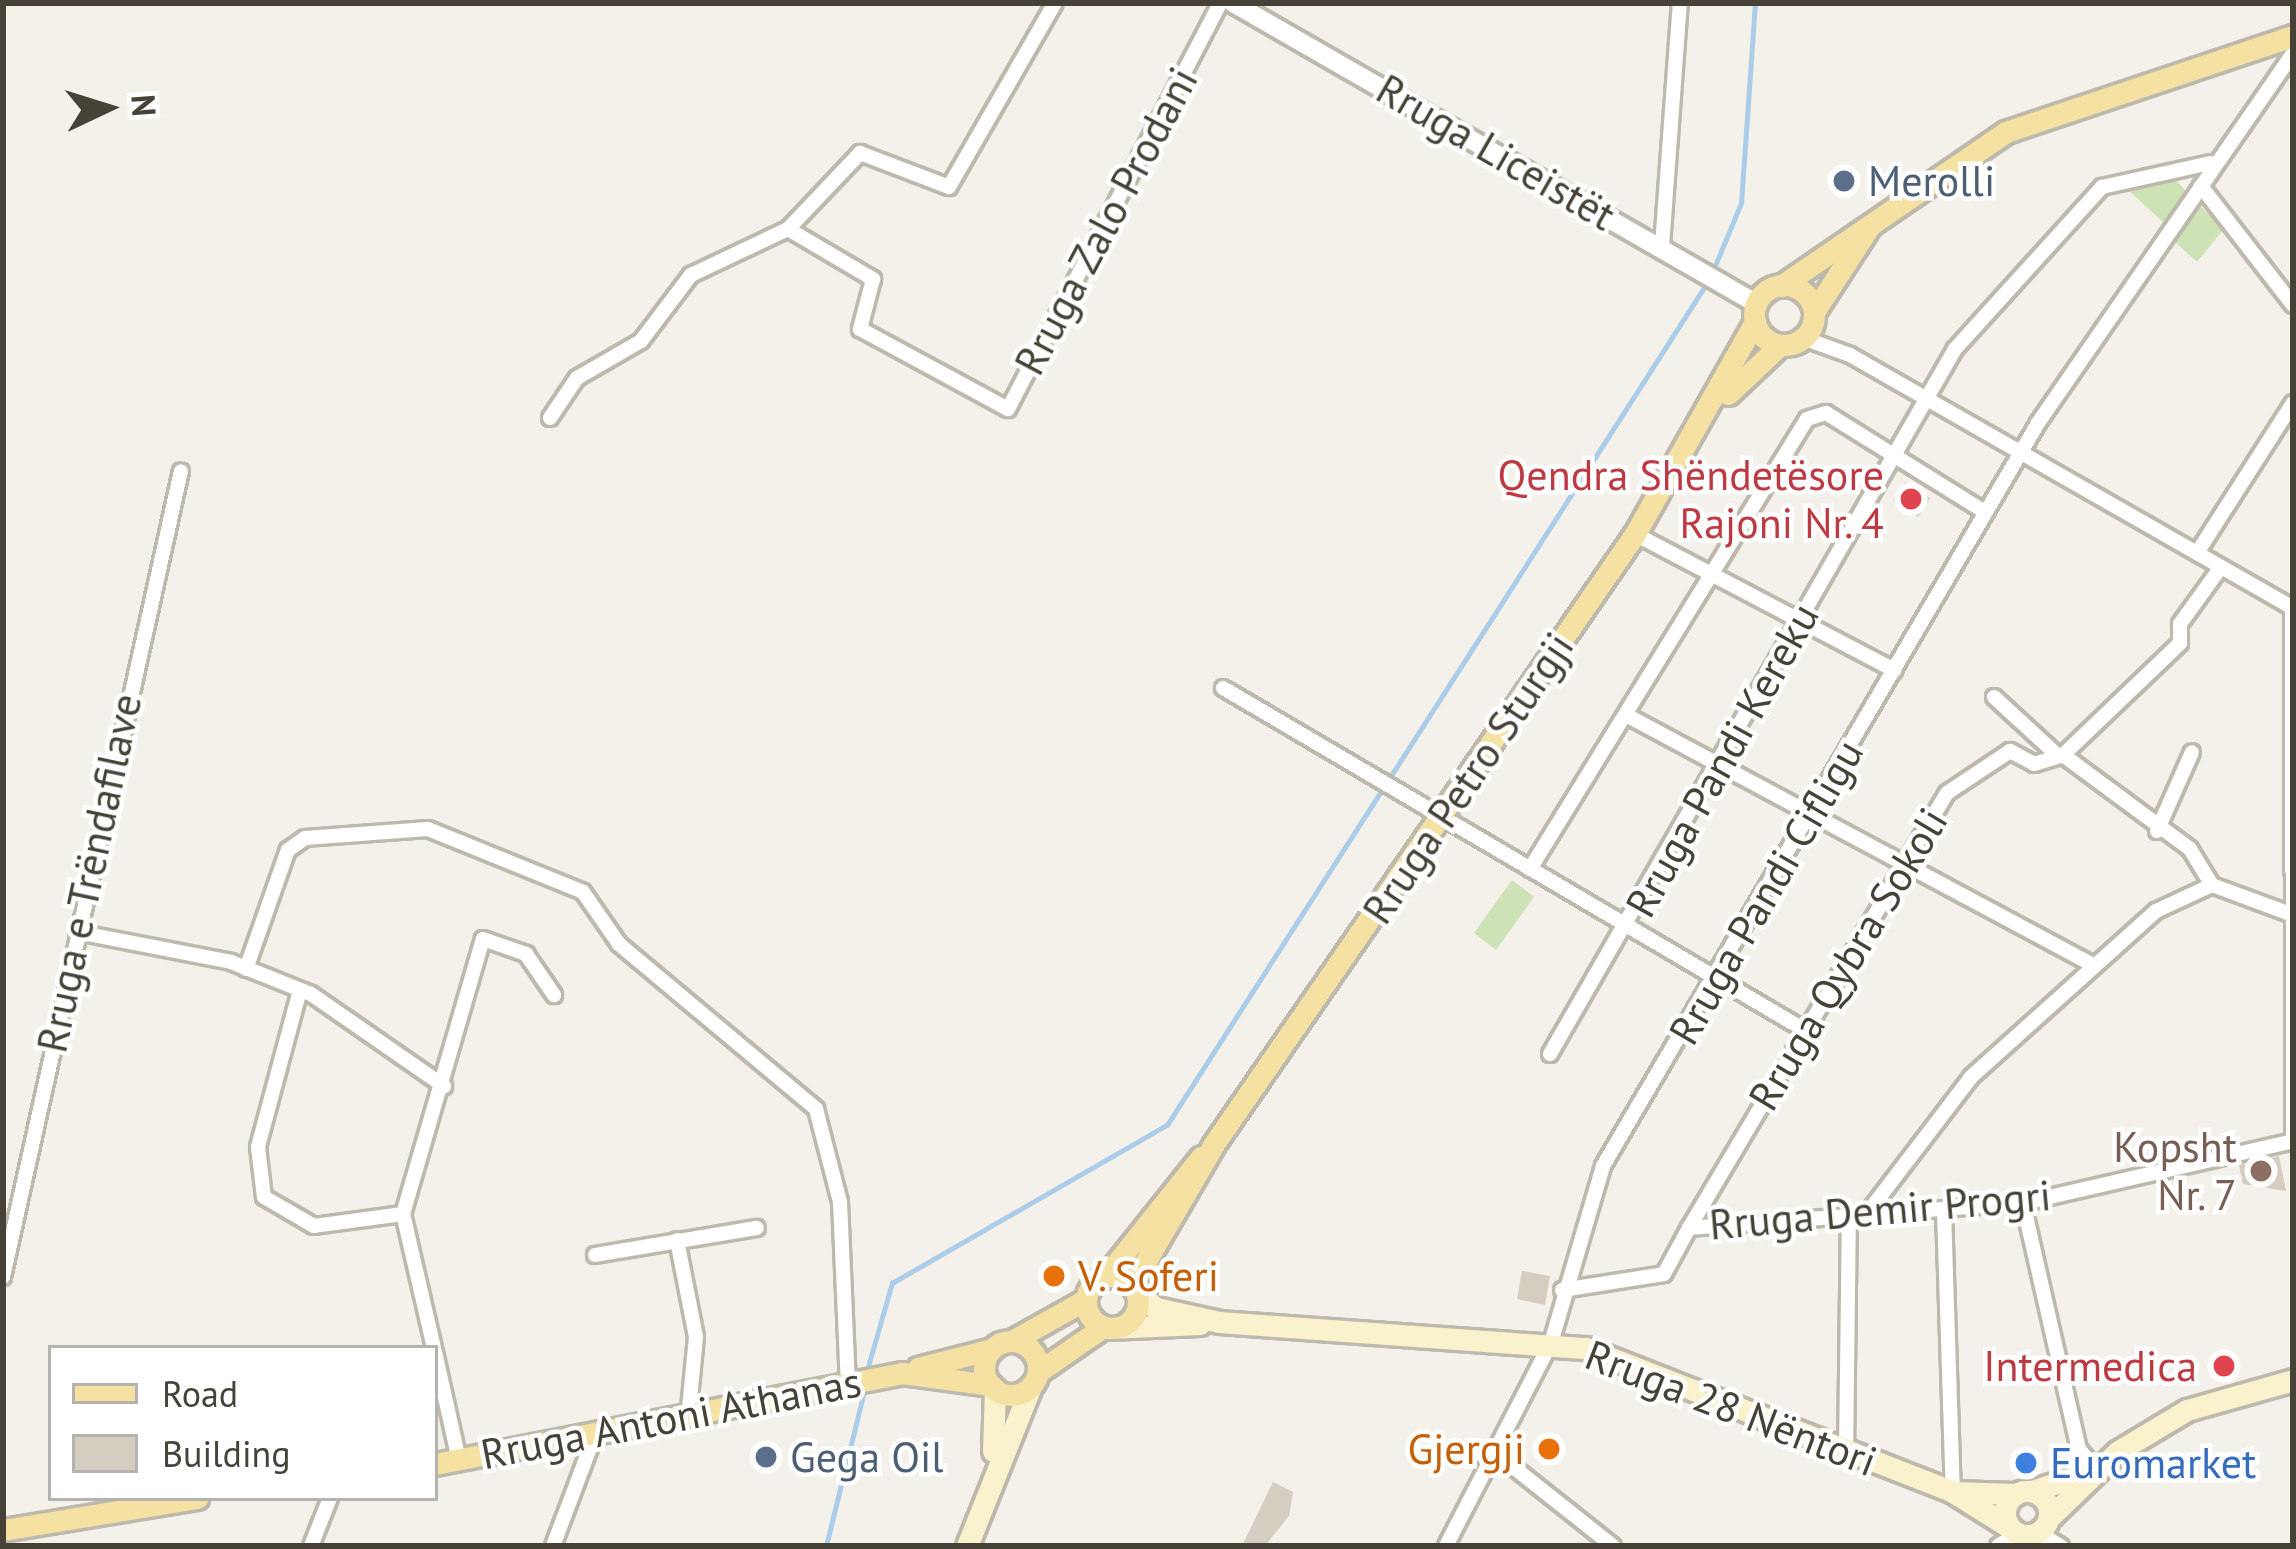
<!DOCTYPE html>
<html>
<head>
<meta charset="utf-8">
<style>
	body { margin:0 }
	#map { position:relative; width:2296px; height:1549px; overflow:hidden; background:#f3f1ea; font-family:"PT Sans",sans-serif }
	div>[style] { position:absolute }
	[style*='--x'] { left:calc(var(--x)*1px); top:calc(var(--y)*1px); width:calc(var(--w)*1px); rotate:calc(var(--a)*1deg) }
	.green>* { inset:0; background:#cde3b6 }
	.stream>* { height:4.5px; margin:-2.25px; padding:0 2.25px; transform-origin:2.25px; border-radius:2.25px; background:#accdea }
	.building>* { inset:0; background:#d4cdc0 }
	.roads { filter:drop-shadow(3px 0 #beb9ad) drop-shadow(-3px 0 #beb9ad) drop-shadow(0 3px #beb9ad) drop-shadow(0 -3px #beb9ad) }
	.minor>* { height:14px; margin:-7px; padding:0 7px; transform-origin:7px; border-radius:7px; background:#fff }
	.tertiary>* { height:18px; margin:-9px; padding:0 9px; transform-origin:9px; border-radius:9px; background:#fff }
	.secondary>* { height:21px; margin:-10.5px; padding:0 10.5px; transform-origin:10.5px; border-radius:10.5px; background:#faf1cd }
	.secondary>.ring { margin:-10.5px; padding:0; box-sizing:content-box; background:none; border:21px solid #faf1cd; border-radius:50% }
	.primary>* { height:21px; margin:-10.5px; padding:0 10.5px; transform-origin:10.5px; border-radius:10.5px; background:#f5e1a1 }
	.primary>.ring { margin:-10.5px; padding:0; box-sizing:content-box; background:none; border:21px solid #f5e1a1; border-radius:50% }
	.dots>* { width:33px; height:33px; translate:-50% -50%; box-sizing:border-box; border:6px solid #fff; border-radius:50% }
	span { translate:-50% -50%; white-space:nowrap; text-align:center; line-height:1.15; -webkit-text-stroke:9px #fff; paint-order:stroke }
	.street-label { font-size:42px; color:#464238 }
	.service-label { font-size:42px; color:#4e5e75 }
	.left { translate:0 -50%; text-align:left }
	.health-label { font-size:42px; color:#be3a42 }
	.right { translate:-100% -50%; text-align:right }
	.education-label { font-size:42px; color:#785e54 }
	.food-label { font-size:42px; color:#c56008 }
	.shop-label { font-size:42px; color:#366cbe }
	.frame { position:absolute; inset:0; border:6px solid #464238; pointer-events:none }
	.legend { position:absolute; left:48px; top:1345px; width:390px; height:156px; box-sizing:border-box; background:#fff; border:3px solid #b5b3af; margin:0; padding:15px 21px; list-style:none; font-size:36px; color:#464238 }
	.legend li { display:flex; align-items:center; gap:24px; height:60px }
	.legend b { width:60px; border:3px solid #b5b3af }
	.north { position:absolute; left:48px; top:48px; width:120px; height:120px; -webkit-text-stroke:9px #fff; paint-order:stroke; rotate:86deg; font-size:33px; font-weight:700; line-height:48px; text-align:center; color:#464238 }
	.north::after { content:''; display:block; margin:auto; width:42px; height:54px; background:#464238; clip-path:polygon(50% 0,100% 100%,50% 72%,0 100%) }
</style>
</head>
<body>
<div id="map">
	<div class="green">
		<i style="clip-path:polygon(2174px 178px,2189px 195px,2163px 222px,2126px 188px)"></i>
		<i style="clip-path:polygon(2198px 204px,2224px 229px,2197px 262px,2172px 239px)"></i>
		<i style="clip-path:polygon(1512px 880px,1534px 897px,1496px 950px,1474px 933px)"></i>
	</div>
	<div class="stream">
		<i style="--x:1712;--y:273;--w:76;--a:-67.5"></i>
		<i style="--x:1741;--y:203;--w:200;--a:-86"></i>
		<i style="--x:867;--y:1370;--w:91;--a:-74"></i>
		<i style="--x:892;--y:1283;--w:317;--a:-29.9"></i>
		<i style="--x:1167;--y:1125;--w:1000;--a:-57.33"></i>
		<i style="--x:826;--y:1546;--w:164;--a:-76.2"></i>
	</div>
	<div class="building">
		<i style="clip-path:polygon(1905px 482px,1930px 498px,1918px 517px,1893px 500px)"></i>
		<i style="clip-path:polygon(2279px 1156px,2286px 1191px,2243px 1184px,2239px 1165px)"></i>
		<i style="clip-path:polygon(1522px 1271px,1550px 1276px,1545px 1305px,1517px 1299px)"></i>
		<i style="clip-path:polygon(1273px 1482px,1293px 1492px,1289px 1516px,1265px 1546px,1242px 1546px)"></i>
	</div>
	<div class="roads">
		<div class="minor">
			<i style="--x:2201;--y:186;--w:150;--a:52.3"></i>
			<i style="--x:788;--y:229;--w:99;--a:30.5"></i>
			<i style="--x:873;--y:279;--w:52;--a:104.6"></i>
			<i style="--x:860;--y:329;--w:168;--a:28.4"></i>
			<i style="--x:1008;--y:409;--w:458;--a:-62.4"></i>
			<i style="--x:1662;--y:246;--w:244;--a:-85.8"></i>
			<i style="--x:1803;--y:338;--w:50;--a:19.9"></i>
			<i style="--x:1850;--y:355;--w:510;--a:29.73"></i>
			<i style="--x:550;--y:418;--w:48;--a:-56"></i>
			<i style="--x:577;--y:378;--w:74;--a:-30"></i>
			<i style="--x:641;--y:341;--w:83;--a:-52.9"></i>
			<i style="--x:691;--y:275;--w:107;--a:-25.4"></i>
			<i style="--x:788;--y:229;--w:105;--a:-46.5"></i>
			<i style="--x:860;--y:153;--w:95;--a:20.9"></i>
			<i style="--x:949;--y:187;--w:212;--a:-60.1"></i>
			<i style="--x:1635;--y:534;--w:293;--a:27.7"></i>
			<i style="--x:2197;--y:553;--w:178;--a:-57.4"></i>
			<i style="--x:2292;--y:607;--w:535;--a:89.89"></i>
			<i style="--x:1223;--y:688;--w:679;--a:30.46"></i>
			<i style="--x:1994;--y:697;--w:86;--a:42.6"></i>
			<i style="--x:1626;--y:715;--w:530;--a:28.16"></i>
			<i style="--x:2063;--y:755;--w:162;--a:-43.7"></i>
			<i style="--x:2180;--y:643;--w:19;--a:-90"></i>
			<i style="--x:2180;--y:624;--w:70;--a:-54.3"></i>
			<i style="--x:2157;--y:831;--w:86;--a:-66.1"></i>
			<i style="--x:1530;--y:869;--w:528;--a:-58.39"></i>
			<i style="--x:1807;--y:419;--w:20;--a:-18"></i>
			<i style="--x:1826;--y:413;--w:187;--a:31.9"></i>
			<i style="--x:77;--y:932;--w:157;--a:11"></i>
			<i style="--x:231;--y:962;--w:86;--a:21.8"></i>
			<i style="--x:311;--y:994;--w:162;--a:34.7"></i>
			<i style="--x:246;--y:969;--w:126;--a:-70.6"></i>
			<i style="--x:288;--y:850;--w:21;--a:-35"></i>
			<i style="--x:305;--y:838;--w:123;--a:-4.2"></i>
			<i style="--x:428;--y:829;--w:167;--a:22.1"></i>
			<i style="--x:583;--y:892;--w:63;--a:55.3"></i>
			<i style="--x:619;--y:944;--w:257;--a:39.9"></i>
			<i style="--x:816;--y:1109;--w:96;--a:75.5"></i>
			<i style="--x:840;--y:1202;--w:181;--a:87.5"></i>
			<i style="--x:300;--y:990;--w:163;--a:105"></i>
			<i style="--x:258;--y:1147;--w:50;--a:83.2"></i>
			<i style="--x:264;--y:1197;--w:58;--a:30.1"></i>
			<i style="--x:314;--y:1226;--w:90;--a:-7.7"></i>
			<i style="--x:1550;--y:1054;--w:813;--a:-60.12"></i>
			<i style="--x:1955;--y:349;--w:219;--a:-47.8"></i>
			<i style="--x:2102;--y:187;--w:111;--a:-12.5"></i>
			<i style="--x:2023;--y:1203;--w:252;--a:77.2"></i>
			<i style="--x:2079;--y:1449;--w:27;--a:51"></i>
			<i style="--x:1944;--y:1211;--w:281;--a:88.2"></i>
			<i style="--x:1866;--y:1215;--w:173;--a:-52.7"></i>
			<i style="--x:1971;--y:1077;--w:249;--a:-41.9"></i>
			<i style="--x:2156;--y:911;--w:62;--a:-24.9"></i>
			<i style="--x:2212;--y:885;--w:86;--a:20.3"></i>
			<i style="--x:1689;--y:1228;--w:506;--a:-59.33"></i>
			<i style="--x:1947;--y:793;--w:76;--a:-33.7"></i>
			<i style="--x:2010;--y:751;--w:27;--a:28"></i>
			<i style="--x:2034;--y:764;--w:30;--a:-17"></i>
			<i style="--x:2063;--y:755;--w:158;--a:36.5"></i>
			<i style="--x:2190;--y:849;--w:42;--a:58.6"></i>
			<i style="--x:677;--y:1240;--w:99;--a:78.9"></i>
			<i style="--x:696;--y:1337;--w:81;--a:95.6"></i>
			<i style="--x:595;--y:1255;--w:164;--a:-9.5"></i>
			<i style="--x:3;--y:1277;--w:825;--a:-77.55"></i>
			<i style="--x:1562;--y:1290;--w:103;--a:-8.9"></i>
			<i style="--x:1664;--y:1274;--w:52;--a:-61.5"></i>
			<i style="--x:1689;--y:1228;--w:335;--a:-4.3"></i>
			<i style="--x:2023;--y:1203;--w:277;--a:-12.9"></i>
			<i style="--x:434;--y:1348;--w:138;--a:-103"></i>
			<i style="--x:403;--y:1214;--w:286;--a:-73.8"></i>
			<i style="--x:483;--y:939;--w:46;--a:19.2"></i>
			<i style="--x:526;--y:954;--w:50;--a:55.7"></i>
			<i style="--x:435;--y:1352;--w:111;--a:77.5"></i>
			<i style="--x:1493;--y:1451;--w:153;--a:38.4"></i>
			<i style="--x:1846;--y:1454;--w:235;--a:-89.3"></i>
			<i style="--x:2039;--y:1533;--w:26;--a:31"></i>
			<i style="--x:311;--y:1546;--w:52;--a:-68.4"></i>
			<i style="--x:553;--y:1546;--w:119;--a:-69.3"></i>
			<i style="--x:1446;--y:1546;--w:229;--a:-62.7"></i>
			<i style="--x:1551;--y:1343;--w:184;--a:-73.6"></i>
			<i style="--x:1603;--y:1166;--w:861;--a:-59.65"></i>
			<i style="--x:2038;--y:423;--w:449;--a:-55.4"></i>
			<i style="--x:1998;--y:1546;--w:22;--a:-32"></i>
		</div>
		<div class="tertiary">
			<i style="--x:1233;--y:3;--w:604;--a:29.87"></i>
		</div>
		<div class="secondary">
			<i style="--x:1135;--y:1290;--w:28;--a:41"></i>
			<i style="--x:1156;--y:1308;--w:65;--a:12.5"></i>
			<i style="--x:1219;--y:1322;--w:368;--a:4.1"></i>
			<i style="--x:1586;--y:1348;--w:394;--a:21.4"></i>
			<i style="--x:1953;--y:1492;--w:66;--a:32"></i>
			<i style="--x:1108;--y:1328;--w:92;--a:-2.5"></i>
			<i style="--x:993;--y:1451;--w:62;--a:-88.2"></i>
			<i class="ring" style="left:2005px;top:1491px;width:23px;height:23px"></i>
			<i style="--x:2032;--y:1491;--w:67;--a:-18.2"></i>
			<i style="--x:1953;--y:1492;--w:62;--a:1.8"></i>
			<i style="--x:2050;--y:1517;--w:93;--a:-44.1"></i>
			<i style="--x:2117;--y:1452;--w:82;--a:-31"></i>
			<i style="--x:2187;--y:1410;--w:110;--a:-15.8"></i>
			<i style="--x:967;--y:1546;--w:172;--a:-68.2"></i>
		</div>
		<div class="primary">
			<i class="ring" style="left:1754px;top:285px;width:39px;height:39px"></i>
			<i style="--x:1781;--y:286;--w:273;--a:-34.4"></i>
			<i style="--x:2006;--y:132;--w:303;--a:-18.5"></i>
			<i style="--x:1814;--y:312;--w:101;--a:-57.1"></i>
			<i style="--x:1728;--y:394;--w:71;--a:-43.3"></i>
			<i class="ring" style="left:1086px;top:1276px;width:31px;height:31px"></i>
			<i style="--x:1106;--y:1276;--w:152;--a:-51.4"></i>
			<i style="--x:1132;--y:1285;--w:163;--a:-59.8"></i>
			<i style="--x:1214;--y:1144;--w:741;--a:-55.39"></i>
			<i style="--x:1635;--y:534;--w:244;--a:-60.5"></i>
			<i style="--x:1012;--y:1341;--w:84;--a:-29.3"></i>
			<i class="ring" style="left:984px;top:1341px;width:33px;height:33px"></i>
			<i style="--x:918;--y:1368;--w:76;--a:-14.4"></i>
			<i style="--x:1038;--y:1372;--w:79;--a:-34.7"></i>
			<i style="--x:435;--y:1464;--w:476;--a:-11"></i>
			<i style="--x:902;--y:1373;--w:90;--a:7.7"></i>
			<i style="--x:3;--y:1530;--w:197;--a:-9.4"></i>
		</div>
	</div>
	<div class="dots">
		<i style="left:1844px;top:181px;background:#5c6f8a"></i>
		<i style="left:1911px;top:499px;background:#e0444e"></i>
		<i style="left:2261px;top:1171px;background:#8d6e63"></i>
		<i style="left:1054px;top:1276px;background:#e8710a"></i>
		<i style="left:2224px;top:1366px;background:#e0444e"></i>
		<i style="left:1549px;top:1449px;background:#e8710a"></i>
		<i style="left:766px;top:1457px;background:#5c6f8a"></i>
		<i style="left:2026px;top:1463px;background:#3f7fe0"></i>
	</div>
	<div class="street-label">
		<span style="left:1496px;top:152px;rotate:30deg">Rruga Liceistët</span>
		<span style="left:1106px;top:221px;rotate:-62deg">Rruga Zalo Prodani</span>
		<span style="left:1722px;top:760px;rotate:-61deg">Rruga Pandi Kereku</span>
		<span style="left:1468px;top:778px;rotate:-56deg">Rruga Petro Sturgji</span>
		<span style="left:89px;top:873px;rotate:-78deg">Rruga e Trëndafilave</span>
		<span style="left:1766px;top:892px;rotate:-60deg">Rruga Pandi Cifligu</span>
		<span style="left:1848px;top:959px;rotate:-59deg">Rruga Qybra Sokoli</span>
		<span style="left:1880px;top:1210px;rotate:-5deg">Rruga Demir Progri</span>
		<span style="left:1731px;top:1408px;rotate:21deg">Rruga 28 Nëntori</span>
		<span style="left:671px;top:1418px;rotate:-11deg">Rruga Antoni Athanas</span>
	</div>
	<div class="service-label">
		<span class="left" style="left:1868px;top:181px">Merolli</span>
		<span class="left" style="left:790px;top:1457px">Gega Oil</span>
	</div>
	<div class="health-label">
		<span class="right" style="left:1884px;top:499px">Qendra Shëndetësore<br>Rajoni Nr. 4</span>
		<span class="right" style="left:2197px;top:1366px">Intermedica</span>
	</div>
	<div class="education-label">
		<span class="right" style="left:2237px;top:1171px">Kopsht<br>Nr. 7</span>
	</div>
	<div class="food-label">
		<span class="left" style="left:1078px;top:1276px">V. Soferi</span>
		<span class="right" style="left:1525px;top:1449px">Gjergji</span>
	</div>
	<div class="shop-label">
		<span class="left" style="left:2050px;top:1463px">Euromarket</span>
	</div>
	<div class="frame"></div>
	<ul class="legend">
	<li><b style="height:15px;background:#f5e1a1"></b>Road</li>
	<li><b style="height:33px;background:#d4cdc0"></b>Building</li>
	</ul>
	<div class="north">N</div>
</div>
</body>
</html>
